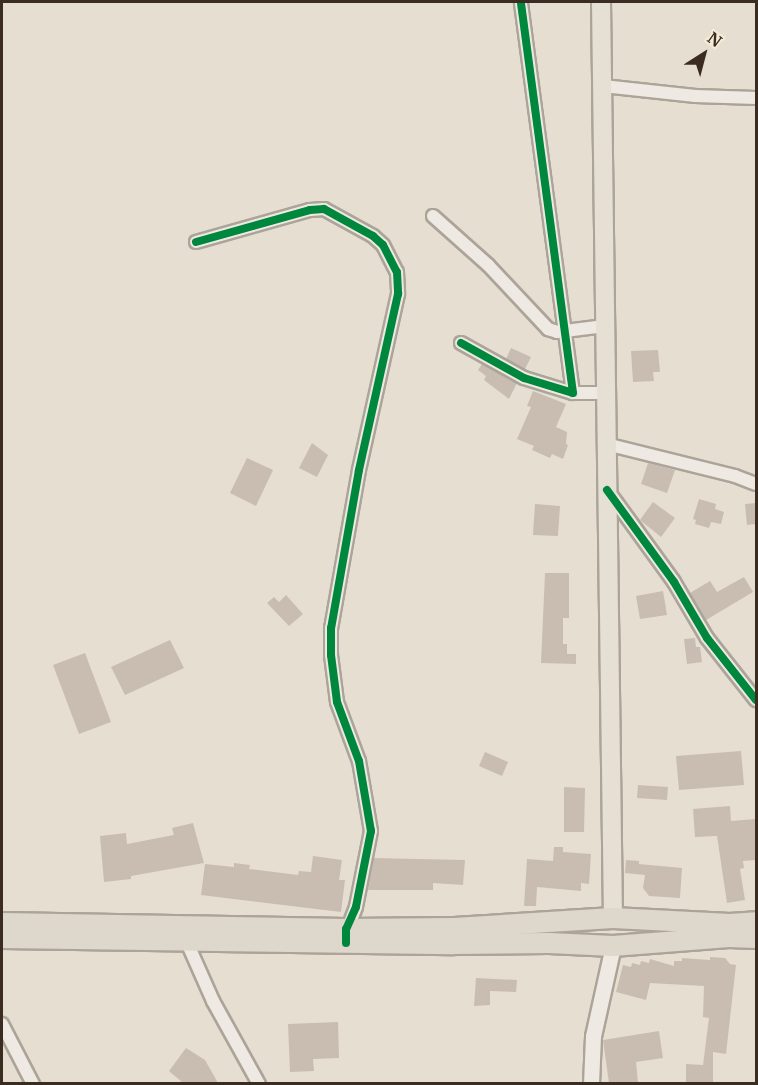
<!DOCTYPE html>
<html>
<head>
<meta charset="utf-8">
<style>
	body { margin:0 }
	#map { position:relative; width:758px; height:1085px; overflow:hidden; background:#e6ded1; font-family:Merriweather,serif }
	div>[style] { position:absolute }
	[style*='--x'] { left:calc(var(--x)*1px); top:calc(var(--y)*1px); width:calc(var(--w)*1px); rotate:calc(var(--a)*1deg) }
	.building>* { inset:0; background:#c9bdb2 }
	.roads { filter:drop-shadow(2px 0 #aca499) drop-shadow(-2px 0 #aca499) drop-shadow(0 2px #aca499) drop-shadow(0 -2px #aca499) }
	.minor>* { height:12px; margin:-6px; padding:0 6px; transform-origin:6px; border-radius:6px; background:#eee9e2 }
	.tertiary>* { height:15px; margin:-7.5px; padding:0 7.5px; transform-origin:7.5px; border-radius:7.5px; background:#eee9e2 }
	.primary>* { height:18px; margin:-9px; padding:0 9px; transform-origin:9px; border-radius:9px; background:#e5dfd4 }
	.trunk>* { height:20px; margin:-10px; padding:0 10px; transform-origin:10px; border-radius:10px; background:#ded7cb }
	.cycleway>* { height:8px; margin:-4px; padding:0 4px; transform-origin:4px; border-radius:4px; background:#00873e }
	span { translate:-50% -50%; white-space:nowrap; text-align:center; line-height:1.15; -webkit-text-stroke:4.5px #f5ebd8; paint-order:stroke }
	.frame { position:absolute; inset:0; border:3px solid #3b2c21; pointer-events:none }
	.north { position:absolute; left:674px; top:24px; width:60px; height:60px; -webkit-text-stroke:4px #f5ebd8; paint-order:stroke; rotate:36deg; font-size:16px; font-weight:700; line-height:24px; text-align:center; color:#3b2c21 }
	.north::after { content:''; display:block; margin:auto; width:21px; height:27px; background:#3b2c21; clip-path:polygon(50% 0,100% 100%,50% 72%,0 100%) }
</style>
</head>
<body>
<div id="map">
	<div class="building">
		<i style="clip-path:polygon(511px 348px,531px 357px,525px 369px,506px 359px)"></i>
		<i style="clip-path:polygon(658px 350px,660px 372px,653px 372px,654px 381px,633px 382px,631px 351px)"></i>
		<i style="clip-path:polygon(482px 364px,517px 383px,509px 399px,484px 380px,486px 376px,478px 370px)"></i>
		<i style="clip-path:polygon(533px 391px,566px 404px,556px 427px,567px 432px,566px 444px,568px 445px,563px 459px,552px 454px,550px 458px,532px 450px,534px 446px,517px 439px,531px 407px,527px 406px)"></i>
		<i style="clip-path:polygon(312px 443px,328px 455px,317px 477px,299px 468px)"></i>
		<i style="clip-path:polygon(247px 458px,273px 470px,256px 506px,230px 493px)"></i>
		<i style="clip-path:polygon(648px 463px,675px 470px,667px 493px,641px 484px)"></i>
		<i style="clip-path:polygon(699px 499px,716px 504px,715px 509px,724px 512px,721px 524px,711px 522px,709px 528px,695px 524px,696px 520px,693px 519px)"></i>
		<i style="clip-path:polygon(653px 502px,675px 518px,661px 537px,640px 520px)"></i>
		<i style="clip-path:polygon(756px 503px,756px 524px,747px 525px,745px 504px)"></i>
		<i style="clip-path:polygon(535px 504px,560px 506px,558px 536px,533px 535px)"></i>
		<i style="clip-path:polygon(545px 573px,569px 573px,569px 618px,563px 618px,563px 644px,567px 644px,567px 654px,576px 654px,576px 664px,541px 663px)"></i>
		<i style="clip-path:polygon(744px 577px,753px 592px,706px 620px,690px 593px,710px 581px,717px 592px)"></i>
		<i style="clip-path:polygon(663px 591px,667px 615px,640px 619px,636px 596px)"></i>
		<i style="clip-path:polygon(286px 595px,303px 614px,289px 626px,267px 603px,274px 597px,279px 602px)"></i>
		<i style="clip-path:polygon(695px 638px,696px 647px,700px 647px,702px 662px,687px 664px,684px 639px)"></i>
		<i style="clip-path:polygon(170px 640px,184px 668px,125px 695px,111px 667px)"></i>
		<i style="clip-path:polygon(85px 653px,111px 722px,79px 734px,53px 665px)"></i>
		<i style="clip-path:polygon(741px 751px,744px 785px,679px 790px,676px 756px)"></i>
		<i style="clip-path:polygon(485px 752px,508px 762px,502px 776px,479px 766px)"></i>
		<i style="clip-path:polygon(638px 785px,668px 787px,667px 800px,637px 798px)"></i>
		<i style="clip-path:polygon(564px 787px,585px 788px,584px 832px,564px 832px)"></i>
		<i style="clip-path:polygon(730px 806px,731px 821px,756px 819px,756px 860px,743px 861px,744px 868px,740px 869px,745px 900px,727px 903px,717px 836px,695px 837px,693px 809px)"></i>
		<i style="clip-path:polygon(193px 823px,204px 863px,131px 876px,131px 879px,104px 882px,100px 836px,126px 833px,127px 844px,174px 835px,172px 828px)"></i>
		<i style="clip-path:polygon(554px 847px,563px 847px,563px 852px,591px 854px,589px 884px,581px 883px,581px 891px,537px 887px,536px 906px,524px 906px,527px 859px,553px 861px)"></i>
		<i style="clip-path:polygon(313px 856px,342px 860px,339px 880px,345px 880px,341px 912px,201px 895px,205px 864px,234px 867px,234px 863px,250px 865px,249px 869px,298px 875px,299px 871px,311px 872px)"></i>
		<i style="clip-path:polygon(374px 858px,465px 860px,463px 885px,433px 883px,433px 890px,368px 890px)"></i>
		<i style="clip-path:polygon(626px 860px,639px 861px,639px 864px,682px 868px,680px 898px,649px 896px,643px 888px,645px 875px,625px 873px)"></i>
		<i style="clip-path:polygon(710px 957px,725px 958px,730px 964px,736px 965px,726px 1054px,713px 1052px,713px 1083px,686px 1083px,686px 1064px,703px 1065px,709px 1018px,703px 1017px,704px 986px,650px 983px,646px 1000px,616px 992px,623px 965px,631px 967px,632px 963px,640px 965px,641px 961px,649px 963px,650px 959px,674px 966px,674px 961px,682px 961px,682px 958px,710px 960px)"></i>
		<i style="clip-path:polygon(476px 978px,517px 980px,516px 992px,490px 991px,490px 1005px,474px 1006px)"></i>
		<i style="clip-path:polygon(338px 1022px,339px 1058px,313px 1059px,314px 1071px,290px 1072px,288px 1024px)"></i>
		<i style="clip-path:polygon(659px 1031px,663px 1058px,636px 1062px,638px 1083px,609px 1083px,603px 1040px)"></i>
		<i style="clip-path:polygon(186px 1048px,205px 1060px,218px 1083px,183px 1083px,169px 1071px)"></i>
	</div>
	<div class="roads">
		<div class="minor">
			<i style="--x:603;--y:86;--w:93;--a:6.2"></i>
			<i style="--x:695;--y:96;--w:61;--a:1.9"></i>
			<i style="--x:433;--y:216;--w:74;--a:41.7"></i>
			<i style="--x:488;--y:265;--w:88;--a:46.8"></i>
			<i style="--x:548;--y:329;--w:9;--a:18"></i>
			<i style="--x:557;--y:332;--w:48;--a:-7.1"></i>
			<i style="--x:196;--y:242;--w:118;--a:-15.7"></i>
			<i style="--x:310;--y:210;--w:14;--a:-4"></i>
			<i style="--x:324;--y:209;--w:56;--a:28.9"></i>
			<i style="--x:373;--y:236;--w:13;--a:42"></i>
			<i style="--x:383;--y:245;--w:30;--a:63"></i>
			<i style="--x:397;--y:272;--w:22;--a:87"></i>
			<i style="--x:398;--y:294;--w:180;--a:102.5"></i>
			<i style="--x:359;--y:470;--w:160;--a:100"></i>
			<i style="--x:331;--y:628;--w:27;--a:90"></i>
			<i style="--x:331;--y:655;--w:47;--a:82.7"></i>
			<i style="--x:337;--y:702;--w:63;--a:69.6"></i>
			<i style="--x:359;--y:761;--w:71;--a:80.3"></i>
			<i style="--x:371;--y:831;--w:77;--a:101.2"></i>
			<i style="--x:356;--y:907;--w:28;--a:111"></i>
			<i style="--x:461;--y:343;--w:72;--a:29.1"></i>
			<i style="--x:524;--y:378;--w:51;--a:17"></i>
			<i style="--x:573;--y:393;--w:394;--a:-97.6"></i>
			<i style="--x:573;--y:393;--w:33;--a:0"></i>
			<i style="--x:606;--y:444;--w:133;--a:13.9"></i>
			<i style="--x:735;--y:476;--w:22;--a:21"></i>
			<i style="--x:608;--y:491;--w:112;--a:54"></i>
			<i style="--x:674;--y:582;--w:65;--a:59.5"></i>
			<i style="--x:707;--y:638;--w:79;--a:51.7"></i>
			<i style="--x:186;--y:940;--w:67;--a:66.1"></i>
			<i style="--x:213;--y:1001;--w:95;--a:61"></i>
			<i style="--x:2;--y:1024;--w:68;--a:62.7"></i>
		</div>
		<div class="tertiary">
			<i style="--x:591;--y:1084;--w:48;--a:-87.6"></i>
			<i style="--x:593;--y:1036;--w:92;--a:-77.5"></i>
		</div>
		<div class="primary">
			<i style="--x:601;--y:2;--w:916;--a:89.25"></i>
		</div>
		<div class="trunk">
			<i style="--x:2;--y:923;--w:344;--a:1"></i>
			<i style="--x:346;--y:929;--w:108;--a:-0.5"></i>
			<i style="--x:454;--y:928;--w:159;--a:-3.6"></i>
			<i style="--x:613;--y:918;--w:117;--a:2.9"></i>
			<i style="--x:730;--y:924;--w:26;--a:-4"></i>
			<i style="--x:2;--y:938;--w:451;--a:0.8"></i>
			<i style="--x:453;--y:944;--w:96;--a:-0.6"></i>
			<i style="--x:549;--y:943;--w:64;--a:2.7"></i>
			<i style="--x:613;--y:946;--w:116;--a:-4.4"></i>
			<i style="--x:729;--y:937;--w:27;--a:2"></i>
		</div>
	</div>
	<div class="cycleway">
		<i style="--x:196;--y:242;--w:118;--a:-15.7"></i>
		<i style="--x:310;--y:210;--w:14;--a:-4"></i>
		<i style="--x:324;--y:209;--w:56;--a:28.9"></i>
		<i style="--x:373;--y:236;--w:13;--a:42"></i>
		<i style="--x:383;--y:245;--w:30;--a:63"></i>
		<i style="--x:397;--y:272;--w:22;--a:87"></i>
		<i style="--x:398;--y:294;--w:180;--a:102.5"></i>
		<i style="--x:359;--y:470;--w:160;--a:100"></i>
		<i style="--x:331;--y:628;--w:27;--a:90"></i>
		<i style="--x:331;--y:655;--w:47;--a:82.7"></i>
		<i style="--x:337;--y:702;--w:63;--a:69.6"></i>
		<i style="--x:359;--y:761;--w:71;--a:80.3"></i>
		<i style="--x:371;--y:831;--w:77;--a:101.2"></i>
		<i style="--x:356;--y:907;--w:24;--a:114"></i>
		<i style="--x:346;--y:929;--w:14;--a:90"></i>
		<i style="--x:461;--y:343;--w:72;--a:29.1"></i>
		<i style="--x:524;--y:378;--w:51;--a:17"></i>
		<i style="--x:573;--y:393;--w:394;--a:-97.6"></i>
		<i style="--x:607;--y:490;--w:114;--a:53.9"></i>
		<i style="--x:674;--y:582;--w:65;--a:59.5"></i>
		<i style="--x:707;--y:638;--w:79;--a:51.7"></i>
	</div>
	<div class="frame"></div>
	<div class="north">N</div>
</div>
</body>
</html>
